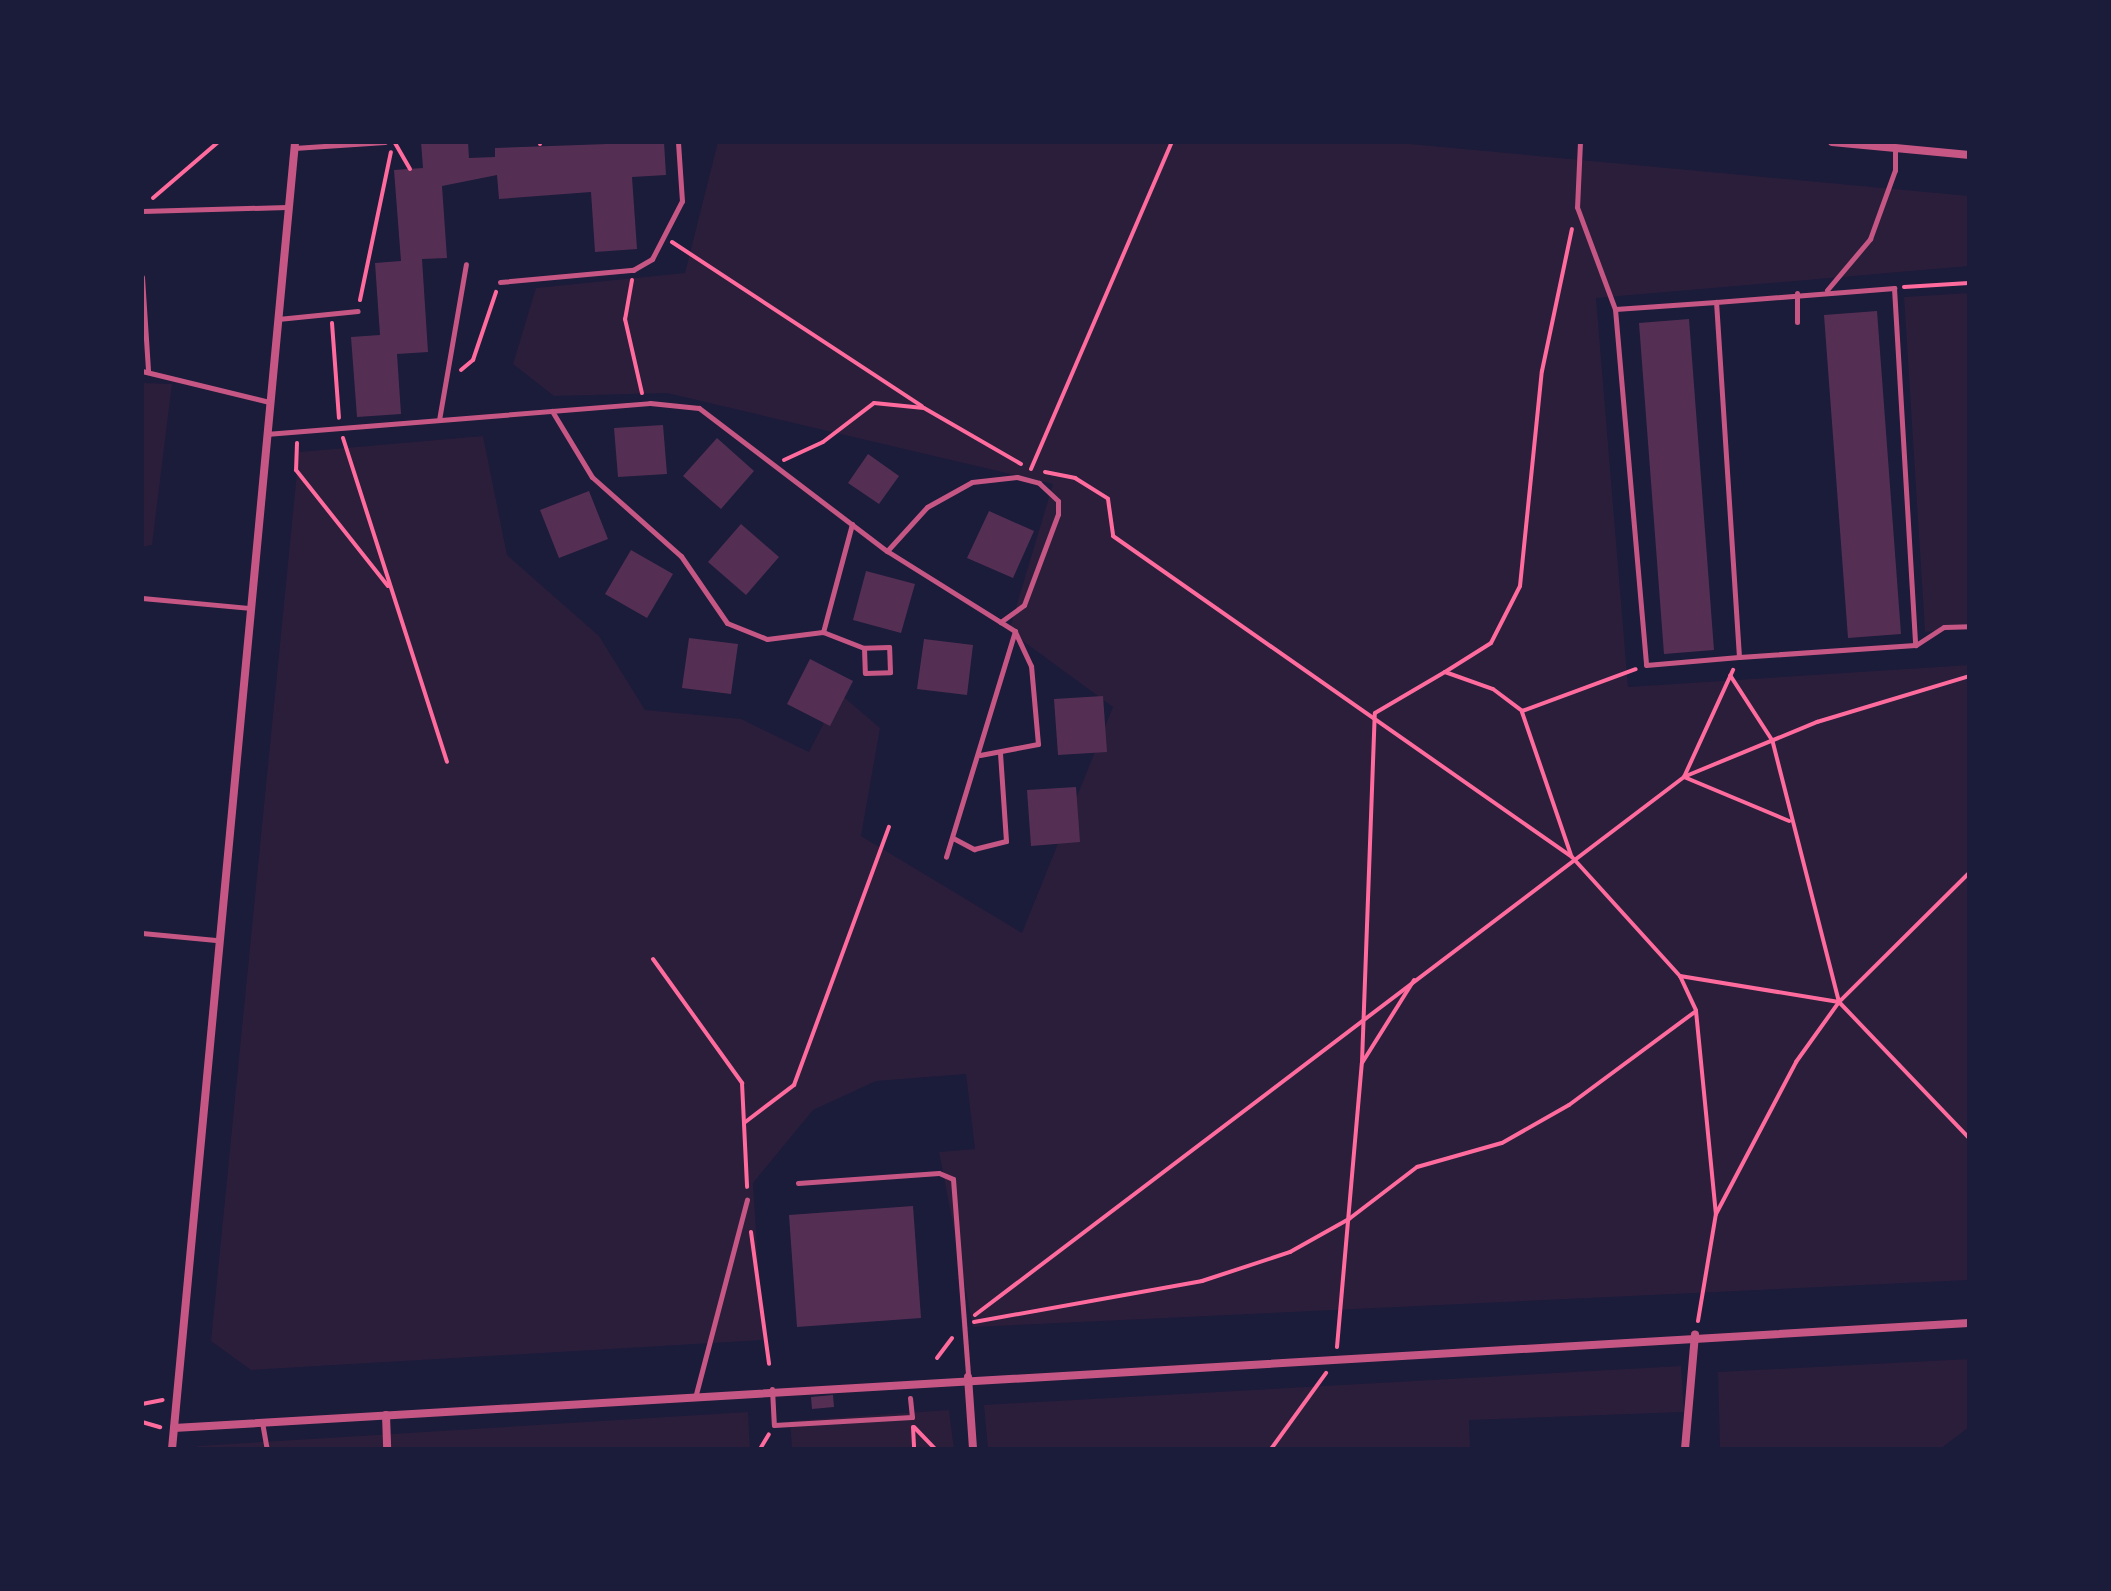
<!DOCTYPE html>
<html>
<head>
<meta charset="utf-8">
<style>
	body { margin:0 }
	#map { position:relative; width:2111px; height:1591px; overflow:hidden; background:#1b1b3a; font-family:"DM Sans",sans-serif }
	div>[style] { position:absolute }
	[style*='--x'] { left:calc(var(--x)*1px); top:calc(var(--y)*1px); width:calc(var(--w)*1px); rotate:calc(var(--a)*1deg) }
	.green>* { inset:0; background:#2a1e3b }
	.building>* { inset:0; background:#542f53 }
	.path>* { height:4px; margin:-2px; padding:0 2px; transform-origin:2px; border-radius:2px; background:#ff6b9d }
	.service>* { height:5px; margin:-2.5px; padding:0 2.5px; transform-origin:2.5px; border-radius:2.5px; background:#c65784 }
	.minor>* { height:8px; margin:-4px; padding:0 4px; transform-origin:4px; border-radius:4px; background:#c65784 }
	span { translate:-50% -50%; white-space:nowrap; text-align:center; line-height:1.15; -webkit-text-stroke:6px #1b1b3a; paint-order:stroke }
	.frame { position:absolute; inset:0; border:144px solid #1b1b3a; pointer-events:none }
</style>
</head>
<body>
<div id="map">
	<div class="green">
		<i style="clip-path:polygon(718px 142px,1388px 142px,1969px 196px,1969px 266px,1596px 298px,1628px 687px,1969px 665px,1969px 1280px,973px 1327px,939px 1152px,975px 1149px,966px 1074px,876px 1081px,813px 1110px,753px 1183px,763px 1340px,251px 1370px,211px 1341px,299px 452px,483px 436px,507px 555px,599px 636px,645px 710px,741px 719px,809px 752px,839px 693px,880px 728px,861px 836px,1022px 933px,1113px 707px,1009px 631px,1053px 484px,667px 393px,554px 396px,513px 364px,536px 288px,685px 273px)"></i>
		<i style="clip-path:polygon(1969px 293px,1969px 629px,1925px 632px,1904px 297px)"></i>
		<i style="clip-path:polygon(142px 383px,172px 384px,152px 545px,142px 547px)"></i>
		<i style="clip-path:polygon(1969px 1359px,1969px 1427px,1940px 1449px,1720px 1449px,1718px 1372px)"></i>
		<i style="clip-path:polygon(1681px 1366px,1684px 1412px,1469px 1420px,1470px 1449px,988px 1449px,984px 1405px)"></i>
		<i style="clip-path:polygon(949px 1410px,954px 1449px,792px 1449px,790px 1421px)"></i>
		<i style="clip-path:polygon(748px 1412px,750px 1449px,198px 1449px,198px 1446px)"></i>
	</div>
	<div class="building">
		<i style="clip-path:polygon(421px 142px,468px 142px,469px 158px,495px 157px,495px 148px,664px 142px,666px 175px,632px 177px,637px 249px,595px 252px,591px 192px,499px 199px,497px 175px,442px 186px,447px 258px,422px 259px,428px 352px,397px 354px,401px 414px,357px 417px,351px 337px,380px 335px,375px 263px,401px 261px,394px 170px,423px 168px)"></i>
		<i style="clip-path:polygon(1877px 311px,1901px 634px,1848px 638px,1824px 315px)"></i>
		<i style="clip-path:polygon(1689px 319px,1714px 650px,1664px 654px,1639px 323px)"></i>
		<i style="clip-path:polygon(663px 425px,667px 474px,618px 477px,614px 428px)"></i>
		<i style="clip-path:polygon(717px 438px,754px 471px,721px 509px,683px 476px)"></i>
		<i style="clip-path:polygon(868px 454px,899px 476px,879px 504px,848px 483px)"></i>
		<i style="clip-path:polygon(589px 491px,608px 539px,559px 558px,540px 510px)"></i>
		<i style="clip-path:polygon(989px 511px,1034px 531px,1013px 578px,967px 558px)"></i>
		<i style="clip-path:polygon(741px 524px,779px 557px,746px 595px,708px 562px)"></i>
		<i style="clip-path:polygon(631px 550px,673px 574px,647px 618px,605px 594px)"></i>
		<i style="clip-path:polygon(866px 571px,915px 584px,901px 633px,853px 620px)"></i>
		<i style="clip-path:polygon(689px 638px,738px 644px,731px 694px,682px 688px)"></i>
		<i style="clip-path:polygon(924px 639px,973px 645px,967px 695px,917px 689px)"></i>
		<i style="clip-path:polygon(810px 659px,853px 681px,830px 726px,787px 704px)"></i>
		<i style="clip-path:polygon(1103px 696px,1107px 752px,1058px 755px,1054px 699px)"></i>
		<i style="clip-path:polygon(1076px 787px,1080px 842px,1031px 846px,1027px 790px)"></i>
		<i style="clip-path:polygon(913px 1206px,921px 1318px,797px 1327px,789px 1215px)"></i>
		<i style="clip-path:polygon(833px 1395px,834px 1407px,812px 1409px,811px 1397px)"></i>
	</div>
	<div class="path">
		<i style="--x:540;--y:142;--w:2;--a:90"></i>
		<i style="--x:395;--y:143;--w:30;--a:60"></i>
		<i style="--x:153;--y:198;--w:86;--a:-40.7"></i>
		<i style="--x:672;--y:242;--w:299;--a:33.3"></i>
		<i style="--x:632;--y:280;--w:40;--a:100"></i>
		<i style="--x:625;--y:319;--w:76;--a:77.1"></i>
		<i style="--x:1904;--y:287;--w:65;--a:-3.5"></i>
		<i style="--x:360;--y:300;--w:151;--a:-78.2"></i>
		<i style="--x:332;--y:323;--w:95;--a:85.8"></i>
		<i style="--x:461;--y:370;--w:16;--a:-40"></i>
		<i style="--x:473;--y:360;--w:72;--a:-71.3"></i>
		<i style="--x:343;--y:438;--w:340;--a:72.2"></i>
		<i style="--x:297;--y:443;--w:27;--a:92"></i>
		<i style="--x:296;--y:470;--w:148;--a:51.6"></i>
		<i style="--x:784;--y:460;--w:43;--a:-24.8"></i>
		<i style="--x:823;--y:442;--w:64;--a:-37.4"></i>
		<i style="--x:874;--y:403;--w:50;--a:5.7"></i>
		<i style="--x:924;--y:408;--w:112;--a:30"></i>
		<i style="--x:1031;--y:469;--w:356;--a:-66.7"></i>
		<i style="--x:1045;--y:472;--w:31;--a:11"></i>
		<i style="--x:1075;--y:478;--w:39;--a:32"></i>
		<i style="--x:1108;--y:499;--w:37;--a:82"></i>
		<i style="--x:1113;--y:536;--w:560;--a:34.97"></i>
		<i style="--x:1572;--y:857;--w:161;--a:47.8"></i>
		<i style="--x:1680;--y:976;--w:38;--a:65"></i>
		<i style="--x:1696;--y:1011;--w:204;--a:84.4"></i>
		<i style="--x:1445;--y:672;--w:54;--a:-32.2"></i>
		<i style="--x:1491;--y:643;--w:64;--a:-63"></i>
		<i style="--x:1520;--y:586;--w:216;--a:-84.2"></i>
		<i style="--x:1542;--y:371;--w:145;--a:-78.1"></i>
		<i style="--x:1522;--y:712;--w:151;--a:71.1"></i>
		<i style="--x:1375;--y:713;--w:81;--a:-30.4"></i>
		<i style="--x:1445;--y:672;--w:51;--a:19.5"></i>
		<i style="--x:1493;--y:689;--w:36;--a:37"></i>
		<i style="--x:1522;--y:711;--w:121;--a:-20.2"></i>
		<i style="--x:1686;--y:776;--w:142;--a:-22.4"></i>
		<i style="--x:1817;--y:722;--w:159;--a:-16.8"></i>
		<i style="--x:1684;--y:777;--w:114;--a:22.7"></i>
		<i style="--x:1969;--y:873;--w:183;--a:135.2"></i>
		<i style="--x:1839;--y:1002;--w:188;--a:46.3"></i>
		<i style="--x:653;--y:959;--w:153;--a:54.3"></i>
		<i style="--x:742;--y:1083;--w:104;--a:87.2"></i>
		<i style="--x:1680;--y:976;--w:161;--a:9.3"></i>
		<i style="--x:1362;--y:1062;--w:349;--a:-87.9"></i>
		<i style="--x:744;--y:1123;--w:63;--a:-37.2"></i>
		<i style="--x:794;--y:1085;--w:275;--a:-69.8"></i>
		<i style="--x:751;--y:1232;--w:133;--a:82.2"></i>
		<i style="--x:975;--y:1315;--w:890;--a:-37.19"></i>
		<i style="--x:1684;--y:777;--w:118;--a:-65.4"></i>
		<i style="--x:1698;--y:1321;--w:109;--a:-80.5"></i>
		<i style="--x:1716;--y:1214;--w:172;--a:-62.2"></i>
		<i style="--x:1796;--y:1062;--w:74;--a:-54.4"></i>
		<i style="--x:1839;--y:1002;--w:270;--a:-104.3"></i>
		<i style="--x:1772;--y:740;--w:77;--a:-122.9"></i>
		<i style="--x:974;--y:1322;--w:232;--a:-10.2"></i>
		<i style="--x:1202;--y:1281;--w:93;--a:-18.2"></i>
		<i style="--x:1290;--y:1252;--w:68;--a:-29.2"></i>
		<i style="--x:1349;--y:1219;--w:86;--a:-37.4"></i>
		<i style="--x:1417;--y:1167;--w:88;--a:-15.8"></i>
		<i style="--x:1502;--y:1143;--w:77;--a:-29.6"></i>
		<i style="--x:1569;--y:1105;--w:158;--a:-36.5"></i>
		<i style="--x:1337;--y:1347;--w:285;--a:-85"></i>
		<i style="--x:1362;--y:1063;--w:98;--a:-57.9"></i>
		<i style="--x:937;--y:1358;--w:25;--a:-53"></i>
		<i style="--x:142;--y:1404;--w:21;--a:-11"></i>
		<i style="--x:142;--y:1422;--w:19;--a:16"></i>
		<i style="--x:913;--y:1427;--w:22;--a:87"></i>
		<i style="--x:914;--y:1427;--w:30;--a:46"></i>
		<i style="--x:760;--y:1449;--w:17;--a:-59"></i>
		<i style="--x:1271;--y:1449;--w:94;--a:-54.1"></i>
	</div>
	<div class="service">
		<i style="--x:1580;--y:142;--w:65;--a:92.6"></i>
		<i style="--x:1577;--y:207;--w:109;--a:69.6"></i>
		<i style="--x:1615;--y:309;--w:357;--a:85"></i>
		<i style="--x:1646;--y:665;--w:93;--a:-4.9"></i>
		<i style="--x:1739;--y:657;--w:356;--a:-93.7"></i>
		<i style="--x:1716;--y:302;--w:101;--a:176"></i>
		<i style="--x:294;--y:148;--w:91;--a:-3.8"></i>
		<i style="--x:142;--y:211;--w:145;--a:-1.6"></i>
		<i style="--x:142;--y:277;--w:94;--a:86.3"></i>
		<i style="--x:500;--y:282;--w:134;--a:-5.2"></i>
		<i style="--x:633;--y:270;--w:22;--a:-30"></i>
		<i style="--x:652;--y:259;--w:65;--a:-62.7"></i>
		<i style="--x:682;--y:201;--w:59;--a:-93.9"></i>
		<i style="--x:1827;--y:290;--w:67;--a:-49.9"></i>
		<i style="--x:1870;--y:239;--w:73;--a:-70.1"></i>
		<i style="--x:1895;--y:170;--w:22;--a:-90"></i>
		<i style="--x:1797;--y:293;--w:29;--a:90"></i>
		<i style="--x:1716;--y:302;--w:179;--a:-4.5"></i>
		<i style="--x:1894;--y:288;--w:358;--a:86.6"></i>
		<i style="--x:1915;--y:645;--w:176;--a:176.1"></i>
		<i style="--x:278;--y:319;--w:80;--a:-5.7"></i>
		<i style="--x:142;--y:371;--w:131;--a:13.7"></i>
		<i style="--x:552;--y:411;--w:77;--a:58.8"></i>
		<i style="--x:592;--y:477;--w:119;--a:41.6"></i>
		<i style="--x:681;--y:556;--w:81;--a:55.5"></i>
		<i style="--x:727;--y:623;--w:43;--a:21.8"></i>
		<i style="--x:767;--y:639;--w:56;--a:-7.1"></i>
		<i style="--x:439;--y:420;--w:158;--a:-80.2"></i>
		<i style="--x:266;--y:434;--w:385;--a:-4.6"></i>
		<i style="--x:650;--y:403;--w:49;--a:5.8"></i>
		<i style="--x:699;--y:408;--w:236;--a:37.3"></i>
		<i style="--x:887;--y:551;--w:151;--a:32"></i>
		<i style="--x:1015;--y:631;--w:236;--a:107"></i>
		<i style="--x:852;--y:524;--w:112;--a:105"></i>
		<i style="--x:823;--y:632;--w:44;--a:21.3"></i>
		<i style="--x:864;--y:648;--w:25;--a:88"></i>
		<i style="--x:865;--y:673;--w:25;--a:-2"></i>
		<i style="--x:890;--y:672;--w:25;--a:-92"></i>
		<i style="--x:889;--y:647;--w:25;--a:178"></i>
		<i style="--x:887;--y:551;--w:59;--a:-47.7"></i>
		<i style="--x:927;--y:507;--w:51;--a:-29.1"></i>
		<i style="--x:972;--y:482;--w:45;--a:-6.3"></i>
		<i style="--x:1017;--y:477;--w:23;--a:15"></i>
		<i style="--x:1039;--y:483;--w:26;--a:43"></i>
		<i style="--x:1058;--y:501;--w:13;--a:90"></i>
		<i style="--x:1058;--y:514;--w:97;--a:110.5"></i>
		<i style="--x:1024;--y:605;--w:29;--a:144"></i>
		<i style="--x:142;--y:598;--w:107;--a:5.3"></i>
		<i style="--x:1916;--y:645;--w:33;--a:-33"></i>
		<i style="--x:1944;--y:627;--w:25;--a:-2"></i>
		<i style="--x:980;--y:755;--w:59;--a:-10.7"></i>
		<i style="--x:1038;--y:744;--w:78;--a:-95.1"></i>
		<i style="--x:1031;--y:666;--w:38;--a:-115"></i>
		<i style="--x:953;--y:838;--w:24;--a:28"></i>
		<i style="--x:974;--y:849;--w:33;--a:-14"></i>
		<i style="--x:1006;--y:841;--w:88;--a:-93.9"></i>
		<i style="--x:142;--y:933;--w:74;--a:5.4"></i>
		<i style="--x:798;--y:1183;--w:141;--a:-4.1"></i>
		<i style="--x:939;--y:1173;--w:15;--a:23"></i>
		<i style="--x:953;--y:1179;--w:198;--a:85.6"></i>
		<i style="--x:772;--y:1389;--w:36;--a:87"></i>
		<i style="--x:774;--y:1425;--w:138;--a:-3.3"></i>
		<i style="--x:912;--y:1417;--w:19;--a:-96"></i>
		<i style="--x:696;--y:1394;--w:201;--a:-75.3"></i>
		<i style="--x:262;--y:1422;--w:27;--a:80"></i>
	</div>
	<div class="minor">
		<i style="--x:1832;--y:142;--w:138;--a:5.4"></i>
		<i style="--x:968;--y:1377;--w:72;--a:86"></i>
		<i style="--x:386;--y:1415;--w:34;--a:88"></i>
		<i style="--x:174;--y:1428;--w:1798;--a:-3.35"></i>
		<i style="--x:172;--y:1449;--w:1313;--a:-84.62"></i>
		<i style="--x:1685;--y:1449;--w:115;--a:-85"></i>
	</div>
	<div class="frame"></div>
</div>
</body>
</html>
